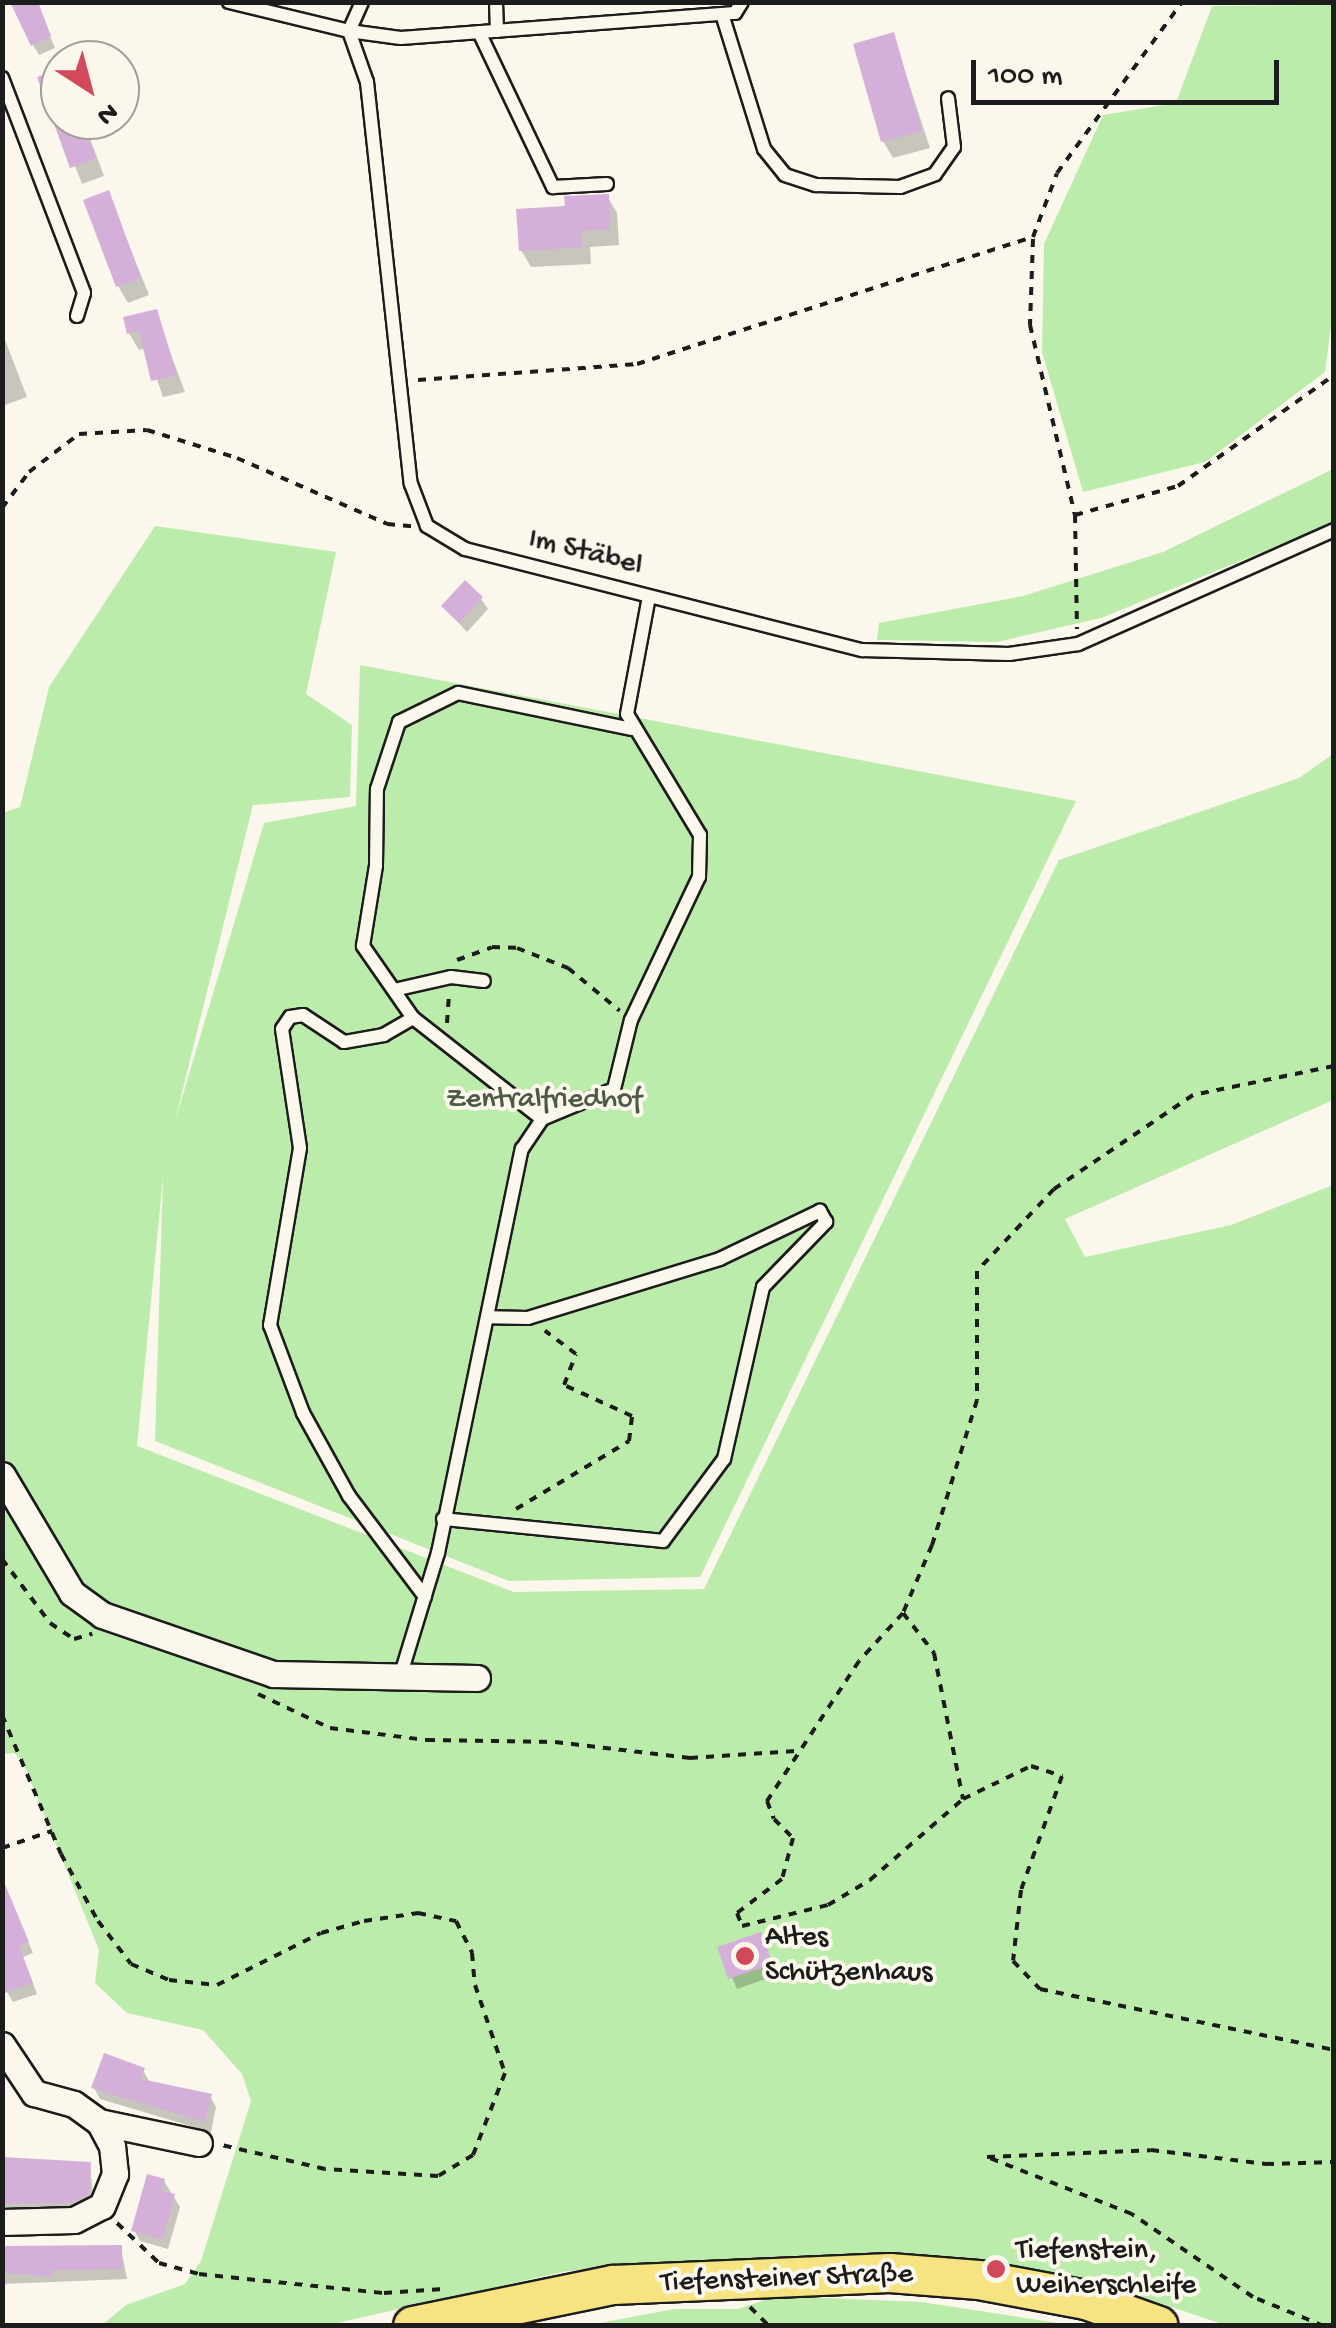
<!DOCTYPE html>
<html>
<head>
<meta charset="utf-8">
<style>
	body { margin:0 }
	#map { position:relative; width:1336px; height:2328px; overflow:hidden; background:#fbf7ec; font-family:"Gochi Hand",sans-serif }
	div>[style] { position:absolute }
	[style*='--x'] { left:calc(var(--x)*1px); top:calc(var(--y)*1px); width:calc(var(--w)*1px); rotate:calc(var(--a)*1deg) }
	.green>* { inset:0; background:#bcecab }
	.shadow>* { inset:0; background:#0003 }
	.building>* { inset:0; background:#d3afd9 }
	.path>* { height:4px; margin-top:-2px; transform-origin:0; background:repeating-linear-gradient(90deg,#1c1c1c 0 8px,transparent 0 16px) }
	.roads { filter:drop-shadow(2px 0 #1c1c1c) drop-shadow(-2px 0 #1c1c1c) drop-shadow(0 2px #1c1c1c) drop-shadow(0 -2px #1c1c1c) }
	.lane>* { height:12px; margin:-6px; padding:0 6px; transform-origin:6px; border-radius:6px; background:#fbf7ec }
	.street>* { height:25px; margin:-12.5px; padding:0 12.5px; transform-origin:12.5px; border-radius:12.5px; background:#fbf7ec }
	.primary>* { height:38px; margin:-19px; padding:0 19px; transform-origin:19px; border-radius:19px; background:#f6e381 }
	.dots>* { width:28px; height:28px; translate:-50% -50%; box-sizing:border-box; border:5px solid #fbf7ec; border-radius:50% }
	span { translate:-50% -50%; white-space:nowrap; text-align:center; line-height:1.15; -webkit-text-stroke:8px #fbf7ec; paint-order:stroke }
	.street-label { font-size:30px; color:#1c1c1c }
	.park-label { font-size:30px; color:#4c5a47 }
	.poi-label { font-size:30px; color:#1c1c1c }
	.left { translate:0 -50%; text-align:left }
	.frame { position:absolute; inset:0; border:5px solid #1c1c1c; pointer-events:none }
	.north { position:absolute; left:40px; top:40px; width:100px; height:100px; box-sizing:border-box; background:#fbf7ec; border:2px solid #a29f99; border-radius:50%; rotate:144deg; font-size:28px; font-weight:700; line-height:40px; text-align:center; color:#1c1c1c }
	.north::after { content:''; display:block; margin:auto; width:35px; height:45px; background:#d1495b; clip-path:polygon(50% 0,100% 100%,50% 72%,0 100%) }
	.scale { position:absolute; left:971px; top:60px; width:308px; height:45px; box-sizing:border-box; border:5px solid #1c1c1c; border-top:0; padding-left:12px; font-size:30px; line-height:35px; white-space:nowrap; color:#1c1c1c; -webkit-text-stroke:8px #fbf7ec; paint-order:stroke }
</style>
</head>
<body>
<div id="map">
	<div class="green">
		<i style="clip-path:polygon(1333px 5px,1334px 303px,1325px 372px,1205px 462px,1083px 492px,1042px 352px,1044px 244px,1103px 115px,1176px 103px,1212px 6px)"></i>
		<i style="clip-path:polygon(1333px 469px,1333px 523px,1101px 618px,997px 642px,877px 640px,879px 623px,1023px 596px,1163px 552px)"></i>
		<i style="clip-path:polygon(155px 526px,336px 552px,306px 694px,352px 725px,350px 797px,253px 805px,175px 1121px,264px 823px,356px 806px,360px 665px,1076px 801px,700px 1577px,509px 1581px,155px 1441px,163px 1177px,137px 1446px,514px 1592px,704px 1589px,1059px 860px,1299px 778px,1333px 754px,1333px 1100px,1065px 1219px,1085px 1257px,1231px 1225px,1333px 1185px,1333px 2325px,1225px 2325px,1142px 2297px,1011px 2266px,803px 2255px,567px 2271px,328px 2325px,102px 2325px,126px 2305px,185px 2284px,201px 2261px,251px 2101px,242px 2074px,203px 2030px,127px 2013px,95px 1983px,99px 1950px,26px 1770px,15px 1753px,3px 1754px,2px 813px,20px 807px,49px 687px)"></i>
		<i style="clip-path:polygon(777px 2296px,921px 2302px,1071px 2325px,584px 2326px,674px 2309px,738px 2309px)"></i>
	</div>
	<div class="shadow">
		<i style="clip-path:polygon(36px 2px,55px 48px,39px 55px,33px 45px)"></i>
		<i style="clip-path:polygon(893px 35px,930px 148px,893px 158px,883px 141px)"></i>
		<i style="clip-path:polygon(60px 72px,60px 120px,83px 120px,104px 176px,82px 184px,41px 79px)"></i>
		<i style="clip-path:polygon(108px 193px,149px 295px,128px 303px,118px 286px)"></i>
		<i style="clip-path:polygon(607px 196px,617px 213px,619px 245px,590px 247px,591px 264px,531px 267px,521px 250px,567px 208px)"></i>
		<i style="clip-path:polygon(155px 312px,185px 392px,163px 397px,146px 348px,139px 350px,129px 333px)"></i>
		<i style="clip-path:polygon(2px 332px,27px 397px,2px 406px)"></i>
		<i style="clip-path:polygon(481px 599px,488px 609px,467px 632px,444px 607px)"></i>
		<i style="clip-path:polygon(11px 1902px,33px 1953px,23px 1957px,37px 1994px,13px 2002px,7px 1992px)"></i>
		<i style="clip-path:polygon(760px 1935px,777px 1975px,737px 1989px,720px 1949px)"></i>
		<i style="clip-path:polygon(143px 2070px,149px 2081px,210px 2096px,216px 2107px,211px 2132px,100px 2099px,94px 2088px)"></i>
		<i style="clip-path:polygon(2px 2163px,90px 2165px,94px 2205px,2px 2215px)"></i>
		<i style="clip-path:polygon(164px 2181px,180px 2207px,168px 2249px,140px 2241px,134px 2230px)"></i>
		<i style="clip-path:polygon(121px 2248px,127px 2279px,2px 2284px,2px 2250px)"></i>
	</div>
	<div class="building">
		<i style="clip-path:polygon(10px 2px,38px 2px,51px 36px,31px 46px)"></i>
		<i style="clip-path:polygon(894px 32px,922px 131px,881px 142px,853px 44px)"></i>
		<i style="clip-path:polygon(60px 69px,60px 120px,82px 120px,96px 159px,70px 168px,37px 77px)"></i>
		<i style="clip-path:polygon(109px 190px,141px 278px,116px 287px,83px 200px)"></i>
		<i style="clip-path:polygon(609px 194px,610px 229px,582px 231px,583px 247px,519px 251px,516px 209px,565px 206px,564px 196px)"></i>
		<i style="clip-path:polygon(157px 309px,177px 375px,151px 381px,139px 331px,127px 334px,123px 317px)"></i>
		<i style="clip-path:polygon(465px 580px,483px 597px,459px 623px,441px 606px)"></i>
		<i style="clip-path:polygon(2px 1877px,29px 1942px,19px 1946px,33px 1983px,2px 1994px)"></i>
		<i style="clip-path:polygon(761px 1932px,773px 1964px,728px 1979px,717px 1947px)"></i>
		<i style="clip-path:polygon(104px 2053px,145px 2068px,141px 2079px,212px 2094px,205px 2122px,91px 2088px)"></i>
		<i style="clip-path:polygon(2px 2157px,91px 2162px,89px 2194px,71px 2203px,2px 2204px)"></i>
		<i style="clip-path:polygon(147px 2174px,165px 2179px,162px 2191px,175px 2194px,163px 2239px,131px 2231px)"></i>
		<i style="clip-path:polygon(122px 2245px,122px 2269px,51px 2270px,51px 2277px,2px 2272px,2px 2246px)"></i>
	</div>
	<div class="path">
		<i style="--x:1033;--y:239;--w:86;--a:92"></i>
		<i style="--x:1030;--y:325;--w:195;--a:76.7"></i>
		<i style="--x:1075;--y:515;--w:114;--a:89"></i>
		<i style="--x:418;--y:380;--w:220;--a:-4.2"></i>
		<i style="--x:637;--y:364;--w:416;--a:-17.8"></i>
		<i style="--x:1033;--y:237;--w:68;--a:-69.4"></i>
		<i style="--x:1057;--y:173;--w:212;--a:-53.8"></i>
		<i style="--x:2;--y:508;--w:45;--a:-53.1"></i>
		<i style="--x:29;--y:472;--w:63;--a:-37.2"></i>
		<i style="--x:79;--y:434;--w:68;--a:-3.4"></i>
		<i style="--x:147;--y:430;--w:94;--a:17.3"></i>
		<i style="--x:237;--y:458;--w:164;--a:23.7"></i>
		<i style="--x:387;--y:524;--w:25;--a:5"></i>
		<i style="--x:1075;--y:515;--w:107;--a:-15.7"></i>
		<i style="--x:1178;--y:486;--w:191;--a:-35.4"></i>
		<i style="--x:457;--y:960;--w:37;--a:-20"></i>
		<i style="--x:492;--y:947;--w:25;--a:2"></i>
		<i style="--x:517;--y:948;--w:55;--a:21.4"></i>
		<i style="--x:568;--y:968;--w:67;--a:39.6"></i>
		<i style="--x:447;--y:1023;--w:30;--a:-86"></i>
		<i style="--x:1334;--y:1066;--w:144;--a:168.4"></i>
		<i style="--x:1193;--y:1095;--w:168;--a:145.9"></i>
		<i style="--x:1054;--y:1189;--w:112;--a:133.2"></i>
		<i style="--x:977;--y:1271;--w:129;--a:90"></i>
		<i style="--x:977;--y:1400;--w:152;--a:107.2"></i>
		<i style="--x:932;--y:1545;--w:74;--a:113.1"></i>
		<i style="--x:903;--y:1613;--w:65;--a:132.5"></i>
		<i style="--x:859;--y:1661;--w:168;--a:123.3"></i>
		<i style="--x:767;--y:1801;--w:19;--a:69"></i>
		<i style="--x:774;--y:1819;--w:27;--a:45"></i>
		<i style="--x:793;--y:1838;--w:42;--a:105"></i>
		<i style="--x:782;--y:1879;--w:56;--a:142.9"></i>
		<i style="--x:737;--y:1913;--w:14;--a:69"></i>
		<i style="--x:742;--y:1926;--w:89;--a:-13.7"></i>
		<i style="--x:828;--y:1905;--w:49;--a:-30.8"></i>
		<i style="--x:870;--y:1880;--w:123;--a:-41.1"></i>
		<i style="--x:963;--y:1799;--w:76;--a:-25.9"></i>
		<i style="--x:1031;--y:1766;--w:33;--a:18"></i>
		<i style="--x:1062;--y:1776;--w:121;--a:109.8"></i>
		<i style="--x:1021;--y:1890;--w:71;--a:96.4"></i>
		<i style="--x:1013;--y:1961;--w:39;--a:46"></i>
		<i style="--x:1040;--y:1989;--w:300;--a:11.7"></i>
		<i style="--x:516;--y:1509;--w:132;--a:-31"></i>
		<i style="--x:629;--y:1441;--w:25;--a:-83"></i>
		<i style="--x:632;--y:1416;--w:75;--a:-155.5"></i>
		<i style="--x:564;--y:1385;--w:33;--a:-69"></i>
		<i style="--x:576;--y:1354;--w:39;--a:-143"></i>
		<i style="--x:2;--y:1559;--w:80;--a:53.1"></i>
		<i style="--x:50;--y:1623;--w:29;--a:34"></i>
		<i style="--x:74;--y:1639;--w:19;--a:-16"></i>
		<i style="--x:903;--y:1613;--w:51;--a:52.2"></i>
		<i style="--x:934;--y:1653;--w:149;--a:78.8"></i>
		<i style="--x:258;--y:1694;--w:80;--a:25.3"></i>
		<i style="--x:330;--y:1728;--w:98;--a:7.1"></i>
		<i style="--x:427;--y:1740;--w:128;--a:0.9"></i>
		<i style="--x:555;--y:1742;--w:136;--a:6.8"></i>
		<i style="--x:690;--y:1758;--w:106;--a:-3.8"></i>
		<i style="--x:2;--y:1715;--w:151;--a:67"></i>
		<i style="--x:61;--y:1854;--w:77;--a:61.1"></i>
		<i style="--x:98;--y:1921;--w:54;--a:52.5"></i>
		<i style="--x:131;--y:1964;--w:41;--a:22.8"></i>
		<i style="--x:169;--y:1980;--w:48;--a:5.9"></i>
		<i style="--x:217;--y:1985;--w:116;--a:-26.6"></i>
		<i style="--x:321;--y:1933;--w:45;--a:-15.6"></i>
		<i style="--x:364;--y:1921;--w:55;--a:-8.4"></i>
		<i style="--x:418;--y:1913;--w:39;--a:12"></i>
		<i style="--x:456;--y:1921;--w:36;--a:63"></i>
		<i style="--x:472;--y:1953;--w:32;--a:85"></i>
		<i style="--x:475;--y:1985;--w:93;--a:71.2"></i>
		<i style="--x:505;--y:2073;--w:88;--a:111.3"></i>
		<i style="--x:473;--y:2155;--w:41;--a:149"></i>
		<i style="--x:438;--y:2176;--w:113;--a:-176.5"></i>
		<i style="--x:325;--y:2169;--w:106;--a:-166.9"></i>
		<i style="--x:2;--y:1848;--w:53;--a:-18.8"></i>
		<i style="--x:117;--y:2223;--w:58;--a:43.6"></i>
		<i style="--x:159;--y:2263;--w:41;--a:15.4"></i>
		<i style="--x:199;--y:2274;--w:186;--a:5.9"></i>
		<i style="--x:384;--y:2293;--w:59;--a:-3.9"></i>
		<i style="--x:750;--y:2307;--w:27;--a:45"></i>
		<i style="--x:1324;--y:2326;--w:77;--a:-157.8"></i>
		<i style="--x:1253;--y:2297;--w:147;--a:-145.6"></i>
		<i style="--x:1132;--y:2214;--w:156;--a:-158.5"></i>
		<i style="--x:987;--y:2157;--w:164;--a:-2.4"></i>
		<i style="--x:1151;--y:2150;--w:116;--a:6.9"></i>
		<i style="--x:1266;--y:2164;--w:68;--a:-1.7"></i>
	</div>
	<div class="roads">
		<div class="lane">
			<i style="--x:229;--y:2;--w:123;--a:13.6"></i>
			<i style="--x:349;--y:31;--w:54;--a:70.6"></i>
			<i style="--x:367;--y:82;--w:404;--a:83.8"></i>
			<i style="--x:411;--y:484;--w:45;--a:69.1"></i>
			<i style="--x:427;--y:526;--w:44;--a:31.2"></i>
			<i style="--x:465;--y:549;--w:410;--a:14.3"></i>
			<i style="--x:862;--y:650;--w:147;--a:1.6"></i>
			<i style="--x:1009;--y:654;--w:70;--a:-8.2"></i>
			<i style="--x:1078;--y:644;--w:280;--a:-24"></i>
			<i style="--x:362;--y:2;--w:32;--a:114"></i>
			<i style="--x:349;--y:31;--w:52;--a:7.7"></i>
			<i style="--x:401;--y:38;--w:335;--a:-4.3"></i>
			<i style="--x:735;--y:13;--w:13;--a:-58"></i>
			<i style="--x:496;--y:2;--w:29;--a:88"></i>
			<i style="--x:722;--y:14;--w:141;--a:72.7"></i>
			<i style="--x:764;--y:149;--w:33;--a:51"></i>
			<i style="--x:785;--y:175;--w:33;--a:18"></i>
			<i style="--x:816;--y:185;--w:84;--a:1.4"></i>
			<i style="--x:900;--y:187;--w:37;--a:-20"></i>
			<i style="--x:935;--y:174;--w:33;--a:-55"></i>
			<i style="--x:954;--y:147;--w:49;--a:-97"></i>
			<i style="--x:479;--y:32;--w:172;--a:64.5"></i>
			<i style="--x:553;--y:187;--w:54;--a:-3.2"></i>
			<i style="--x:2;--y:78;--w:230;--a:69.1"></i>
			<i style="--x:84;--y:293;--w:24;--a:107"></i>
			<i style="--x:394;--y:990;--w:58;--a:-12.8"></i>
			<i style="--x:451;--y:977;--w:33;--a:7"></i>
			<i style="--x:413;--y:1018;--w:34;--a:150"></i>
			<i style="--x:384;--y:1035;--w:41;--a:170.1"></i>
			<i style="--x:344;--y:1042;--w:49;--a:-146.6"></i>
			<i style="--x:303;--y:1015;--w:13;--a:171"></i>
			<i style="--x:290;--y:1017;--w:14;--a:124"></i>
			<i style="--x:282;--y:1029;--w:120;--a:81.4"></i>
			<i style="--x:300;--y:1148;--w:180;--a:99.6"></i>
			<i style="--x:270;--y:1325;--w:94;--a:69.4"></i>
			<i style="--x:303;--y:1413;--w:95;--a:61"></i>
			<i style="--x:349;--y:1496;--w:126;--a:53"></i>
			<i style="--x:542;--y:1119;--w:164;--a:-141.9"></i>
			<i style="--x:413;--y:1018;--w:88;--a:-124.8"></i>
			<i style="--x:363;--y:946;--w:81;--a:-80.8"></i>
			<i style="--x:376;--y:866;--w:77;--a:-89.3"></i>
			<i style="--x:377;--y:789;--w:71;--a:-71.8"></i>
			<i style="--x:399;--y:722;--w:66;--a:-26.2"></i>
			<i style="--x:458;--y:693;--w:178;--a:11.7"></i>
			<i style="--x:443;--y:1519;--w:221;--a:5.7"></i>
			<i style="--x:663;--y:1541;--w:102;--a:-53.4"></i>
			<i style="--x:724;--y:1459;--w:176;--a:-77.2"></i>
			<i style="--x:763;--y:1287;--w:91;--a:-45.9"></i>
			<i style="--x:826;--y:1222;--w:13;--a:-119"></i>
			<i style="--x:820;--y:1211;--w:111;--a:154.4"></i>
			<i style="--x:720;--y:1259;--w:201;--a:162.9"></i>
			<i style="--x:528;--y:1318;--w:39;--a:-179"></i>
			<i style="--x:400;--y:1677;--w:130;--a:-73"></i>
			<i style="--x:438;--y:1553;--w:413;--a:-78.3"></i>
			<i style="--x:522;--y:1149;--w:36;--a:-56"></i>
			<i style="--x:542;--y:1119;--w:78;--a:-22.6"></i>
			<i style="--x:614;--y:1089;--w:71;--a:-76.2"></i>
			<i style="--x:631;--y:1020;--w:158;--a:-64.6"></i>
			<i style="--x:699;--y:877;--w:42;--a:-88.6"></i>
			<i style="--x:700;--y:835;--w:141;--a:-121.1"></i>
			<i style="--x:627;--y:714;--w:119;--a:-79.4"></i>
		</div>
		<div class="street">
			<i style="--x:2;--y:1475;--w:137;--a:59.3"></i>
			<i style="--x:72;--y:1593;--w:37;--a:36"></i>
			<i style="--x:102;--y:1615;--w:181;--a:19"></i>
			<i style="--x:273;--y:1674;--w:204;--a:1.1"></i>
			<i style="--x:2;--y:2045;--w:58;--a:56.3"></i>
			<i style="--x:34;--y:2093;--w:41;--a:15.4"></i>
			<i style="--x:74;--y:2104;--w:31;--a:36"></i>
			<i style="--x:99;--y:2122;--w:102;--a:11.9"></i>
			<i style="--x:2;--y:2222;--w:72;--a:-1.6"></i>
			<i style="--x:74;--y:2220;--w:31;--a:-27"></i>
			<i style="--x:102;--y:2206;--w:35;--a:-68"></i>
			<i style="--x:115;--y:2174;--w:28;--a:-96"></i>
			<i style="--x:112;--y:2146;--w:27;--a:-118"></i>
		</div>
		<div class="primary">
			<i style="--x:413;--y:2326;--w:204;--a:-11.6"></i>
			<i style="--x:613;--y:2285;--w:277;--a:-2.5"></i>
			<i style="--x:890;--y:2273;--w:89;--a:4.5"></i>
			<i style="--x:979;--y:2280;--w:109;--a:10.6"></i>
			<i style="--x:1086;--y:2300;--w:77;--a:19.6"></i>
		</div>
	</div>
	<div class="dots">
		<i style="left:745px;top:1956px;background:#d1495b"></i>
		<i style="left:996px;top:2269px;background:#d1495b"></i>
	</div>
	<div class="street-label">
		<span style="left:585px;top:554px;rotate:14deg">Im Stäbel</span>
		<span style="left:787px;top:2280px;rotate:-2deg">Tiefensteiner Straße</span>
	</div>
	<div class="park-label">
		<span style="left:544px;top:1101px">Zentralfriedhof</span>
	</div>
	<div class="poi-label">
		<span class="left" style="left:765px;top:1956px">Altes<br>Schützenhaus</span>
		<span class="left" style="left:1016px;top:2269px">Tiefenstein,<br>Weiherschleife</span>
	</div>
	<div class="frame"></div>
	<div class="north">N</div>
	<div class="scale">100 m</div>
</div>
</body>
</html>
